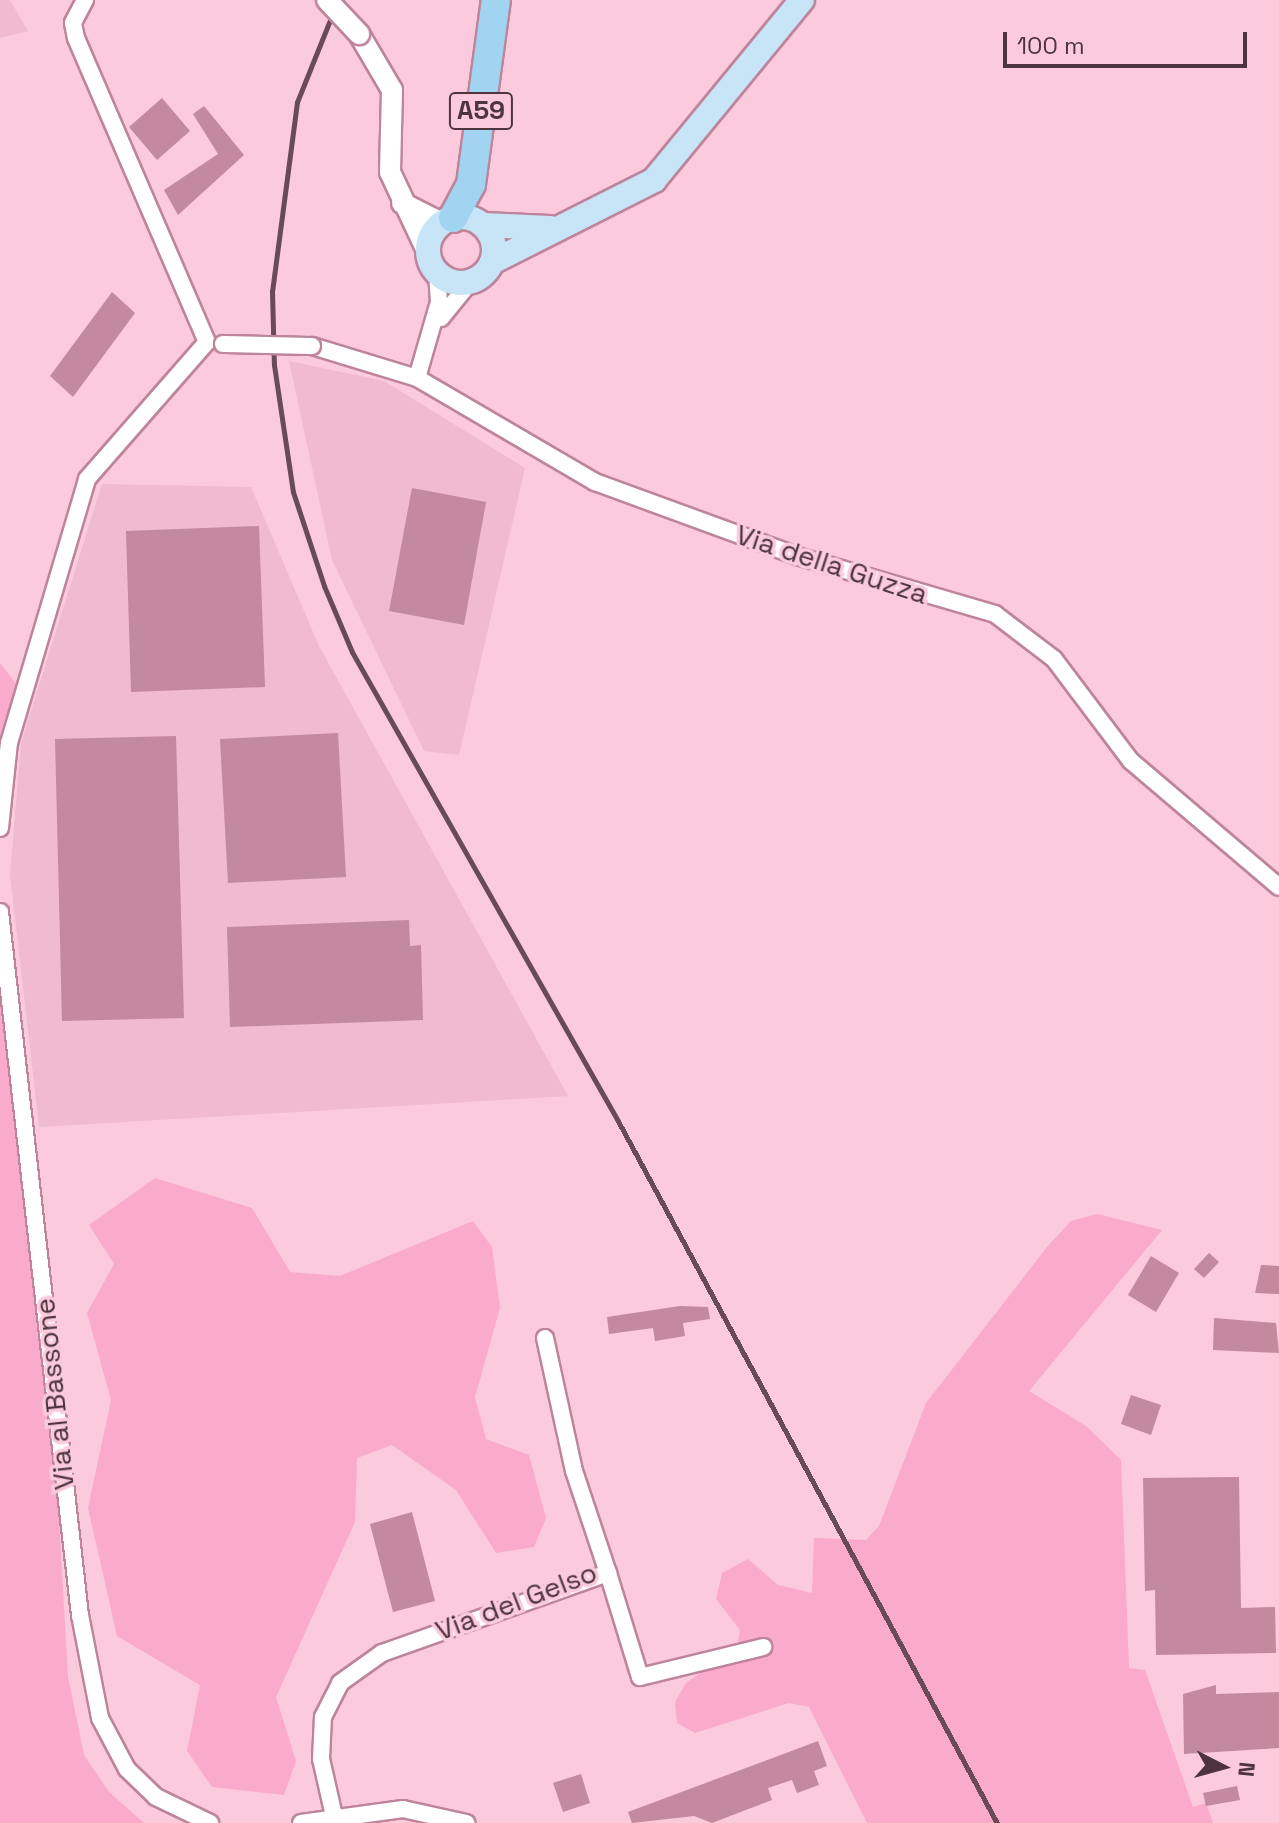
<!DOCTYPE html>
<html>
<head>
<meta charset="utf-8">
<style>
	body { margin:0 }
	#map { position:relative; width:1279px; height:1823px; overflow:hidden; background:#fbcadd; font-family:"Space Grotesk",sans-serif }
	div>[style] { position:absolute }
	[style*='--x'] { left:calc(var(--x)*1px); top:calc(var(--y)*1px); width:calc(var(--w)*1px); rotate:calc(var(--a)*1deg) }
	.built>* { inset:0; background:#f0bacf }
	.green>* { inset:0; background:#faaaca }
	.building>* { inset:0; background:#c2899f }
	.roads { filter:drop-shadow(2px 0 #bd849b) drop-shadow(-2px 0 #bd849b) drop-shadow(0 2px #bd849b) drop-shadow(0 -2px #bd849b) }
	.minor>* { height:16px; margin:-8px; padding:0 8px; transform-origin:8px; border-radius:8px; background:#fff }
	.tertiary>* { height:20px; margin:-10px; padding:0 10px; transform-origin:10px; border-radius:10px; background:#fff }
	.primary>* { height:24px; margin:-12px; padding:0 12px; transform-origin:12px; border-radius:12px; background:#c7e5f7 }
	.primary>.ring { margin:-12px; padding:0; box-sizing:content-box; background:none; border:24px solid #c7e5f7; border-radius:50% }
	.motorway>* { height:28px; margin:-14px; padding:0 14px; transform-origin:14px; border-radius:14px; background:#a1d4f1 }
	.rail>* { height:5px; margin:-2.5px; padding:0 2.5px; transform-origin:2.5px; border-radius:2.5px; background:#684b57 }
	.bridges { filter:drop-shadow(2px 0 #bd849b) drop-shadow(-2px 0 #bd849b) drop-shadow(0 2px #bd849b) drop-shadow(0 -2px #bd849b) }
	.minor-bridge>* { height:16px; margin:-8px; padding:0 8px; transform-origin:8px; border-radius:8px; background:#fff }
	.tertiary-bridge>* { height:20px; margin:-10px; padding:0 10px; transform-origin:10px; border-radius:10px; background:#fff }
	span { translate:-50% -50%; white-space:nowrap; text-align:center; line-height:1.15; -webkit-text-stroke:7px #fbcadd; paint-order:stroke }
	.shield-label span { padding:2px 6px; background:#fbcadd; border:2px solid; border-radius:6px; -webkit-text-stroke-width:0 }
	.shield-label { font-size:26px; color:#4d343e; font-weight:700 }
	.street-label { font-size:28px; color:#4d343e }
	.north { position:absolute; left:1183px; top:1727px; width:80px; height:80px; -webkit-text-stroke:6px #fbcadd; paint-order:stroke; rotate:96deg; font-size:22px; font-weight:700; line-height:32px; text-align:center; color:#4d343e }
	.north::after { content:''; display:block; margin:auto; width:28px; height:36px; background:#4d343e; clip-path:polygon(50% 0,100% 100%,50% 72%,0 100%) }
	.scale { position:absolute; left:1003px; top:32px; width:244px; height:36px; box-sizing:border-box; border:4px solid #4d343e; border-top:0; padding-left:10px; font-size:24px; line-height:28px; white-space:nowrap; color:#4d343e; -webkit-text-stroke:6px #fbcadd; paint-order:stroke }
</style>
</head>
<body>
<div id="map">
	<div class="built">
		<i style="clip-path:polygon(0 0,10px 0,28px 31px,0 38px)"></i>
		<i style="clip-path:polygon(289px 361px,384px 381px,525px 468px,459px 755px,424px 751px,332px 560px)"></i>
		<i style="clip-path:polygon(102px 484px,251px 487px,319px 646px,568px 1096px,39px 1127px,10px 874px,21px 743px)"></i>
	</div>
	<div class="green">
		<i style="clip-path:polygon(0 663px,17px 685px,0 736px)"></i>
		<i style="clip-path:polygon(0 972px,55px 1451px,68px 1677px,84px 1755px,109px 1792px,144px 1823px,0 1823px)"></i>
		<i style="clip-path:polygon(155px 1178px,252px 1208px,290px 1272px,340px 1276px,473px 1221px,492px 1247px,500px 1308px,475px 1397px,486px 1439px,529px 1455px,546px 1518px,534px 1547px,496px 1553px,456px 1490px,392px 1445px,357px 1458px,355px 1522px,276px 1697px,296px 1761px,284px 1795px,212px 1787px,187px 1751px,200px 1685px,117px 1636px,88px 1508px,111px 1400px,87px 1313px,114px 1264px,89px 1225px)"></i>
		<i style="clip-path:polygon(1097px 1214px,1162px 1230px,1029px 1391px,1086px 1426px,1121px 1460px,1129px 1668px,1145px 1670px,1193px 1807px,1206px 1803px,1213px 1823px,867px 1823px,809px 1707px,789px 1703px,695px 1733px,677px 1723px,675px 1702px,686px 1683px,737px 1647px,740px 1630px,716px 1599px,722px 1573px,748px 1559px,778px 1585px,812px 1593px,814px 1538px,866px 1540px,879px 1526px,926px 1403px,1047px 1247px,1071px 1221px)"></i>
	</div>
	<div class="building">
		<i style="clip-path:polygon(162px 98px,190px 131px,157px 160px,129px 127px)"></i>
		<i style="clip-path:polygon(204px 106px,244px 155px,178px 215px,164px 190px,218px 154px,193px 114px)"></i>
		<i style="clip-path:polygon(112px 292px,135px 313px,73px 397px,50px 376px)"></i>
		<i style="clip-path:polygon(412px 488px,486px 502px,464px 625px,389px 611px)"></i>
		<i style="clip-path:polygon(259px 526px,265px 687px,131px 692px,126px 531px)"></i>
		<i style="clip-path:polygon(338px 733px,346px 877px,228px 883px,220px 739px)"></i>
		<i style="clip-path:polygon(176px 736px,184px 1018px,62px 1021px,55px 739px)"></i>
		<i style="clip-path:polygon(409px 920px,410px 946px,421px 945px,423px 1020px,230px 1027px,227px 927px)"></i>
		<i style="clip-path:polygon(1209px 1253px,1219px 1262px,1204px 1278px,1194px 1269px)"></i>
		<i style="clip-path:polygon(1151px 1256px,1179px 1273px,1156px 1312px,1128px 1295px)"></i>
		<i style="clip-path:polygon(1261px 1265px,1279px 1266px,1279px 1294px,1255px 1293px)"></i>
		<i style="clip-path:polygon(680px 1306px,708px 1307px,710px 1319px,683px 1323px,685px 1336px,655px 1341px,653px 1328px,609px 1334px,607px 1317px)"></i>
		<i style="clip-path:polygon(1214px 1318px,1276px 1323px,1279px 1353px,1213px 1350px)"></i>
		<i style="clip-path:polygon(1131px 1395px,1161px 1405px,1151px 1435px,1121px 1424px)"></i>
		<i style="clip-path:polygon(1239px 1477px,1241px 1608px,1275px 1607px,1276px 1653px,1156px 1655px,1155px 1590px,1145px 1591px,1143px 1478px)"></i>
		<i style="clip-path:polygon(412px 1512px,435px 1601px,393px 1612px,370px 1524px)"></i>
		<i style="clip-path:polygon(1216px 1685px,1216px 1694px,1279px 1692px,1279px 1748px,1184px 1754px,1183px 1694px)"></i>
		<i style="clip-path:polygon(818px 1741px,827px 1766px,814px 1771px,819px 1785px,797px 1793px,792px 1780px,768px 1788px,772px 1800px,712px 1823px,694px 1816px,632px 1823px,628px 1812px)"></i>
		<i style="clip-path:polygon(581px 1774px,590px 1803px,563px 1812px,553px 1783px)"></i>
		<i style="clip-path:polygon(1237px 1786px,1240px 1800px,1206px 1806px,1203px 1793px)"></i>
	</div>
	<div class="roads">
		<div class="minor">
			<i style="--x:85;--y:0;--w:26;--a:118"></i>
			<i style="--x:73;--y:23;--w:15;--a:79"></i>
			<i style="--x:76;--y:38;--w:331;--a:66.7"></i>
			<i style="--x:441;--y:318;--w:48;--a:-51"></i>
			<i style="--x:312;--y:346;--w:110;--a:16.9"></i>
			<i style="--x:417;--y:378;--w:206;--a:30.3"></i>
			<i style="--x:595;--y:482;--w:215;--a:20.1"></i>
			<i style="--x:797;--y:556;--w:206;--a:16.3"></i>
			<i style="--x:995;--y:614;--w:74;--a:37.3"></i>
			<i style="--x:1054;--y:659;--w:128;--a:53"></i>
			<i style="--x:1131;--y:761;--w:194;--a:40.4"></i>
			<i style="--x:417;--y:378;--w:79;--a:-73.9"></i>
			<i style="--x:439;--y:302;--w:29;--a:-94"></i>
			<i style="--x:0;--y:828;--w:85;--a:-84"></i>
			<i style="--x:9;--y:743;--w:275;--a:-73.5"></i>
			<i style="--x:87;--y:479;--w:182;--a:-48.8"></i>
			<i style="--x:0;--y:912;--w:708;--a:83.51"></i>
			<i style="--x:80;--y:1615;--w:105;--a:79"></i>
			<i style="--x:100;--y:1718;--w:58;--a:62.1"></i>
			<i style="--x:127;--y:1769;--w:40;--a:44"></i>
			<i style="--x:156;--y:1797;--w:60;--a:25.7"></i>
			<i style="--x:608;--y:1573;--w:109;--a:72.9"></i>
			<i style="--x:640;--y:1677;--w:127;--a:-13.7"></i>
			<i style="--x:334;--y:1816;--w:58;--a:-102.8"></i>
			<i style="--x:321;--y:1759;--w:42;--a:-87.3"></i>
			<i style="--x:323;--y:1717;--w:38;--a:-63"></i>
			<i style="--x:340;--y:1683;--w:52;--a:-35.5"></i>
			<i style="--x:382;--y:1653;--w:240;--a:-19.5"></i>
			<i style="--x:608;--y:1573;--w:108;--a:-108.4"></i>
			<i style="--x:574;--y:1471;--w:136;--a:-102.3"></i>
			<i style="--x:301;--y:1823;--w:103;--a:-7.8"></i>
			<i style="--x:403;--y:1809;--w:65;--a:12.5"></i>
		</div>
		<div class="tertiary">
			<i style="--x:359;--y:34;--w:65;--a:59.5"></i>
			<i style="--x:392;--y:90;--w:82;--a:91.4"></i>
			<i style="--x:390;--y:172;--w:89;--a:64.9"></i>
			<i style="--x:402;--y:203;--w:45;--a:26.6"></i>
		</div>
		<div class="primary">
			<i class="ring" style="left:428px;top:217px;width:42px;height:42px"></i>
			<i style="--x:484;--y:225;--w:66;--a:2.6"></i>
			<i style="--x:492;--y:262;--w:182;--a:-26.8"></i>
			<i style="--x:654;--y:180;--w:233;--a:-50.6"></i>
		</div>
		<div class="motorway">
			<i style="--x:453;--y:218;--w:38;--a:-62"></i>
			<i style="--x:471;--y:184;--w:186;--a:-82.3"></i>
		</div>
	</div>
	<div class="rail">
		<i style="--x:338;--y:0;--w:110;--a:111.9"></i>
		<i style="--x:297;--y:102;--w:191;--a:97.5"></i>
		<i style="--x:272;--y:291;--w:74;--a:88.5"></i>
		<i style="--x:274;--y:365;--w:128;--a:81.5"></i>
		<i style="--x:293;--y:492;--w:99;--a:71.7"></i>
		<i style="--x:324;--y:586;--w:72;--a:67"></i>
		<i style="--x:352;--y:652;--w:539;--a:60.44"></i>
		<i style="--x:618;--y:1121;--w:798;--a:61.64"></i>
	</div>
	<div class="bridges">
		<div class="minor-bridge">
			<i style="--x:223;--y:344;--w:89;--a:1.3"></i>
		</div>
		<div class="tertiary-bridge">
			<i style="--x:327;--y:0;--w:47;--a:46.7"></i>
		</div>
	</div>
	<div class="shield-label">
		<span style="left:481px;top:111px">A59</span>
	</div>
	<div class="street-label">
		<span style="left:832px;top:564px;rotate:18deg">Via della Guzza</span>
		<span style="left:54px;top:1394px;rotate:-96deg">Via al Bassone</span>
		<span style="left:516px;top:1601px;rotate:-21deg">Via del Gelso</span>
	</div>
	<div class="north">N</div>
	<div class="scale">100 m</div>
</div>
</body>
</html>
